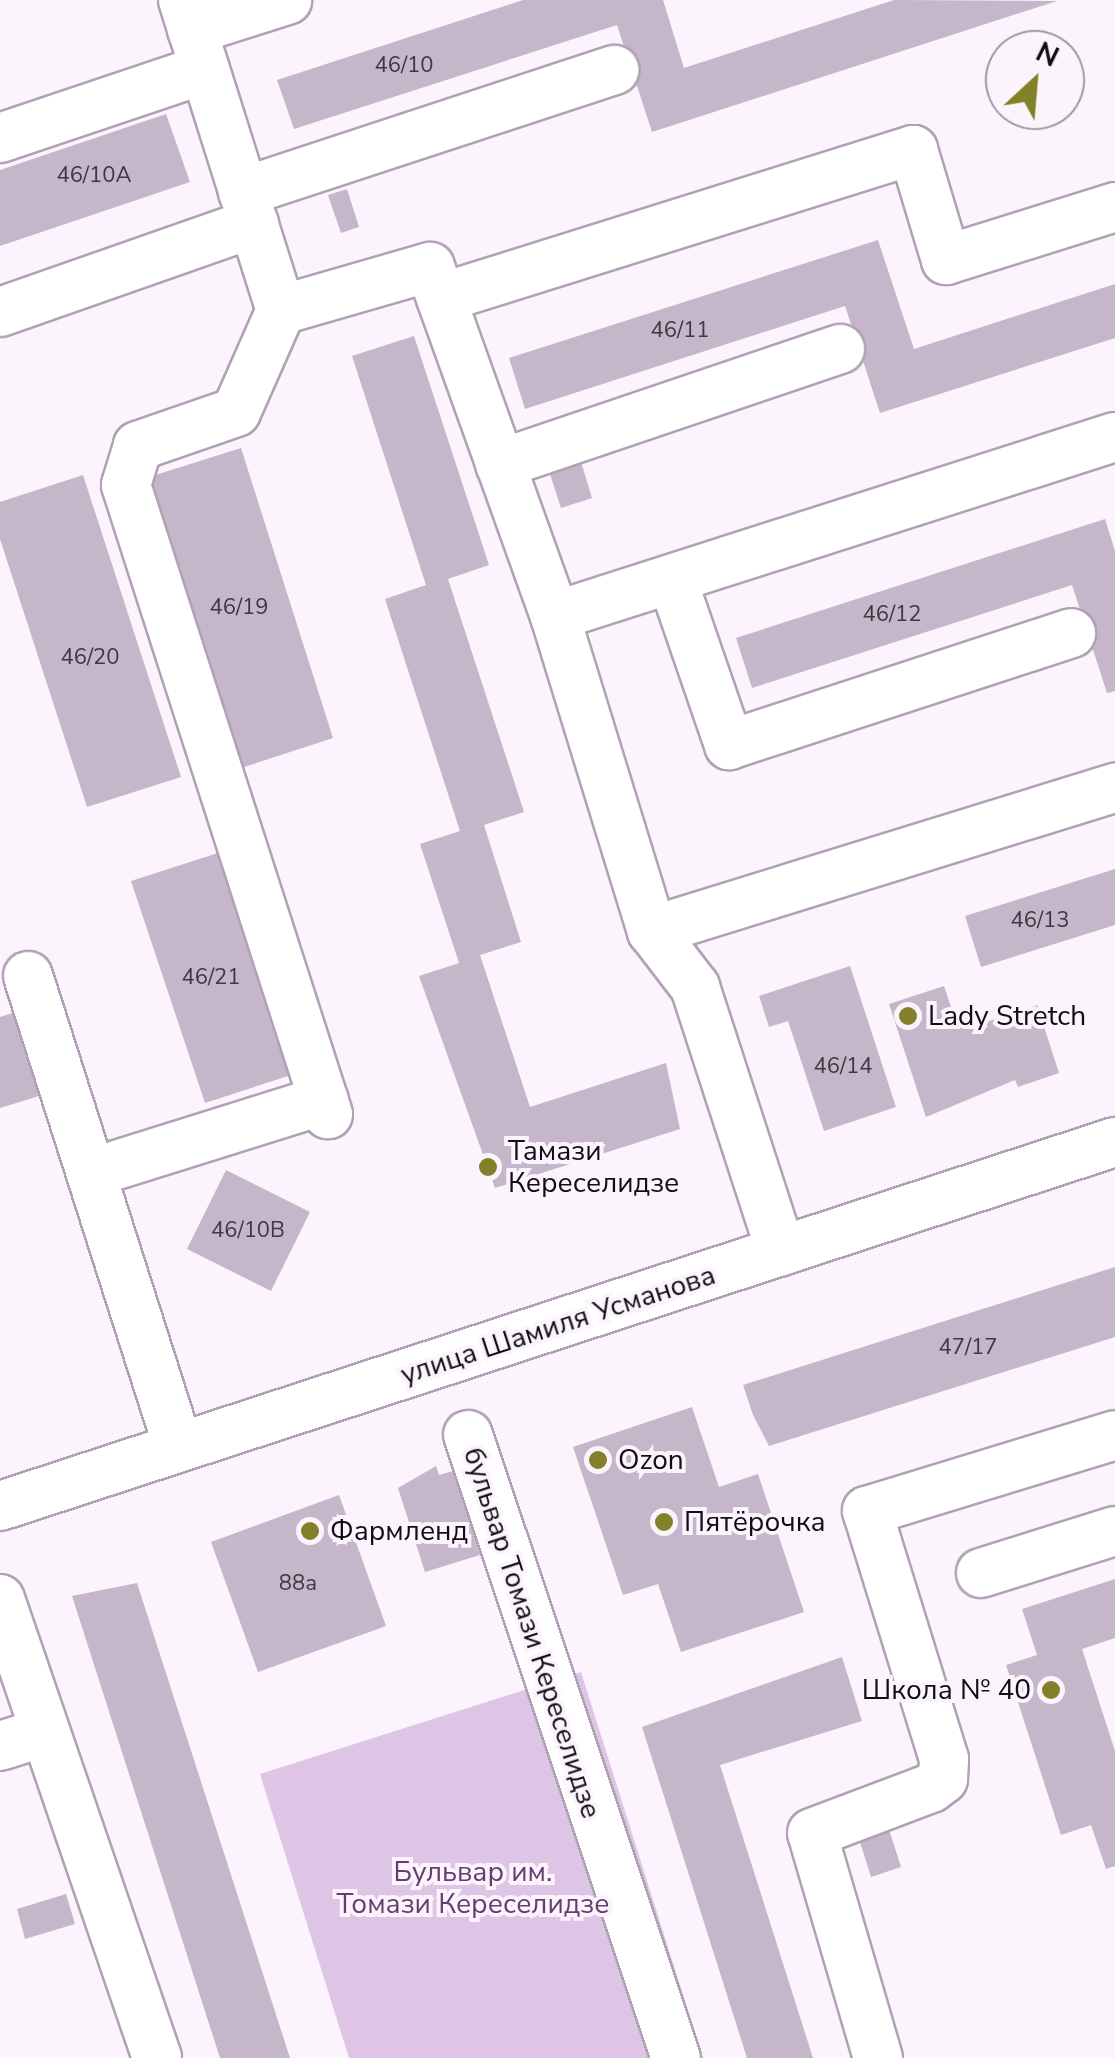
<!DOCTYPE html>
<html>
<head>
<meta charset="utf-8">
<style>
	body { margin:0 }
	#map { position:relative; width:1115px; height:2058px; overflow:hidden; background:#fbf4fc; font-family:"Nunito Sans",sans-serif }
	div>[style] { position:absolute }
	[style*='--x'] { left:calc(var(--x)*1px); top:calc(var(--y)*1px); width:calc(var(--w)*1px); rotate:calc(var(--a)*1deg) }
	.green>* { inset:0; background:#dec5e6 }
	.building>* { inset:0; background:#c5b6c9 }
	.roads { filter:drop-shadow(2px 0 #b0a2b4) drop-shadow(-2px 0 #b0a2b4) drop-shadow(0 2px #b0a2b4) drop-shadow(0 -2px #b0a2b4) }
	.minor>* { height:48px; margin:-24px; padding:0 24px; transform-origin:24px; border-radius:24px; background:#fff }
	.dots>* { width:28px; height:28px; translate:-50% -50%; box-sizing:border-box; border:5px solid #fbf4fc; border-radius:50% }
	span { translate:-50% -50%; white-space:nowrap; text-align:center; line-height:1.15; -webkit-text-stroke:8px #fbf4fc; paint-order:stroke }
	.number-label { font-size:22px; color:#3f3741 }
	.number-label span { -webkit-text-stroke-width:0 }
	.poi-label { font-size:28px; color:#120d14 }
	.left { translate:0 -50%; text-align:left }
	.right { translate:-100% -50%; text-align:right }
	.street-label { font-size:28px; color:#120d14 }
	.park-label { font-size:28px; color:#663c72 }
	.north { position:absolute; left:985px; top:30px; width:100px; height:100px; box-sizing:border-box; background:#fbf4fc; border:2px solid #9e989f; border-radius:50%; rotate:26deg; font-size:28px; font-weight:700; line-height:40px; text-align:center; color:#120d14 }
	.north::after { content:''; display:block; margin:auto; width:35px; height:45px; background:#828029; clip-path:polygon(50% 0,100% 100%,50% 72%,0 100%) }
</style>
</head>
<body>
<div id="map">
	<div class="green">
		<i style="clip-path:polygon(581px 1672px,703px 2058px,349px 2058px,260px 1774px)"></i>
	</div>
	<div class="building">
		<i style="clip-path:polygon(523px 0,663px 0,684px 68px,894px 0,1057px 1px,652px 132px,617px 25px,294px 129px,277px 80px)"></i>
		<i style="clip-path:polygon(166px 114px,190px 182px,0 246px,0 170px)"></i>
		<i style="clip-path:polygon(347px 189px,359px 227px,341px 233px,328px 195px)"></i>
		<i style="clip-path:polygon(878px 240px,914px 349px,1115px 284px,1115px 338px,880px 413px,845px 306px,525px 409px,509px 358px)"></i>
		<i style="clip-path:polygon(414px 336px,489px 565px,448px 579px,524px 812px,484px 825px,521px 942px,480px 955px,530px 1107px,666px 1063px,680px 1129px,495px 1188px,419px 976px,459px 963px,420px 844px,460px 831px,385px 599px,426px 585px,352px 356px)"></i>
		<i style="clip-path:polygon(241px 448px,333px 738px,238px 769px,146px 478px)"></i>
		<i style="clip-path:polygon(578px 452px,592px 498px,561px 508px,546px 462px)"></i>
		<i style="clip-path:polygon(83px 475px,181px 777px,87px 807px,0 539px,0 502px)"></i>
		<i style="clip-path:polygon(1105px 519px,1115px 551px,1115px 691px,1107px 693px,1072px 585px,752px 688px,736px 638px)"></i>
		<i style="clip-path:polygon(218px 853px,291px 1075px,205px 1103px,131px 881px)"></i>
		<i style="clip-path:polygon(1115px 869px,1115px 925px,981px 967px,965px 916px)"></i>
		<i style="clip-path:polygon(850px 966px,896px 1107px,824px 1131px,788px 1021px,769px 1027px,759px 996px)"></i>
		<i style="clip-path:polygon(944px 986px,953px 1013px,968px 1008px,974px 1026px,1037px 1005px,1059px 1073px,1018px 1087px,1015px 1080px,926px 1117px,889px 1004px)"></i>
		<i style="clip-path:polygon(22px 1010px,49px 1093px,0 1108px,0 1017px)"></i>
		<i style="clip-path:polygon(226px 1170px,310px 1212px,271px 1291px,187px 1249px)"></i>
		<i style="clip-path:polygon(1115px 1267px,1115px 1337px,769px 1446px,753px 1415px,743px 1385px)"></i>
		<i style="clip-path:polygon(692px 1407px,719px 1487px,758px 1474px,804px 1612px,681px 1652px,658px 1584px,623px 1595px,573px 1447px)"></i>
		<i style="clip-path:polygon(436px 1466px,439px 1475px,453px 1471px,480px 1555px,425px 1572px,398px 1488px)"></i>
		<i style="clip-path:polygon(339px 1495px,386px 1626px,258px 1672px,211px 1542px)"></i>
		<i style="clip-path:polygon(1115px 1579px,1115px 1638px,1082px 1649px,1115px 1751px,1115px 1866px,1106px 1869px,1091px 1825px,1061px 1835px,1006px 1665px,1037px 1655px,1022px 1609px)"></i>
		<i style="clip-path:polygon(137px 1583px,290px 2058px,220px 2058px,72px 1596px)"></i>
		<i style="clip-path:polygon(842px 1657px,862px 1721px,720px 1765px,813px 2058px,747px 2058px,642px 1727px)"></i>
		<i style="clip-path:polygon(885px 1817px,901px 1867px,871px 1877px,855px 1826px)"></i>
		<i style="clip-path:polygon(66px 1894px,75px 1924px,25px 1939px,17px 1909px)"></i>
	</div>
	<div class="roads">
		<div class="minor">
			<i style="--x:183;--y:0;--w:325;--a:72.5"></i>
			<i style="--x:281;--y:310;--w:155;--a:-16.1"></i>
			<i style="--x:430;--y:267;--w:371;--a:70.3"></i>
			<i style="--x:555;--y:616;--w:330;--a:72.9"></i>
			<i style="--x:652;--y:931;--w:71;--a:52.5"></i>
			<i style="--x:695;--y:987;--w:278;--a:72"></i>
			<i style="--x:192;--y:30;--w:100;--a:-17.5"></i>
			<i style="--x:0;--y:138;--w:216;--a:-18.6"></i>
			<i style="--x:243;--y:192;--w:391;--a:-18.2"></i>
			<i style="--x:441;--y:298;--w:495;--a:-17.4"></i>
			<i style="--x:913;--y:150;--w:115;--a:73.3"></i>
			<i style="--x:946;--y:260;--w:177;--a:-17.4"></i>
			<i style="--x:281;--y:310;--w:111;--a:113.8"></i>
			<i style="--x:236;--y:412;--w:104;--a:160.9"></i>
			<i style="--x:138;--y:446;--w:41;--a:107.1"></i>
			<i style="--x:126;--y:485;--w:661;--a:72.2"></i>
			<i style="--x:0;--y:312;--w:269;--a:-19.3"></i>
			<i style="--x:500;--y:464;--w:359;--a:-18.7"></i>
			<i style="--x:672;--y:579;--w:176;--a:71"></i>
			<i style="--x:729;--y:745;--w:360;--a:-18.1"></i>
			<i style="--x:555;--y:616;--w:588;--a:-17.73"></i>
			<i style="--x:652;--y:931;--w:485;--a:-17.2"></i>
			<i style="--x:28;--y:976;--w:494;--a:72.3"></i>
			<i style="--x:91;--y:1173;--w:244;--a:-17.4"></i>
			<i style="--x:468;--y:1435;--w:657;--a:71.54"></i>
			<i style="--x:0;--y:1506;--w:1173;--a:-18.08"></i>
			<i style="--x:981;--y:1573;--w:140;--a:-17.4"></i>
			<i style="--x:0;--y:1599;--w:485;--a:71.1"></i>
			<i style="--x:0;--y:1746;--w:46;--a:-17.7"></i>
			<i style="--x:878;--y:2058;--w:234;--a:-106.3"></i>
			<i style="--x:812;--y:1833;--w:127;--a:-20.7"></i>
			<i style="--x:931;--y:1788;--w:15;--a:-37"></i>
			<i style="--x:943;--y:1779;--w:20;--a:-87"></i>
			<i style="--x:944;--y:1759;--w:260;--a:-107.2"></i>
			<i style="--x:867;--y:1511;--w:259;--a:-17"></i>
		</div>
	</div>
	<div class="dots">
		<i style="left:908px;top:1016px;background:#828029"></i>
		<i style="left:488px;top:1167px;background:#828029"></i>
		<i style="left:598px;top:1460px;background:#828029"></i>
		<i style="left:664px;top:1522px;background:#828029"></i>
		<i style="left:310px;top:1531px;background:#828029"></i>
		<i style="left:1051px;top:1690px;background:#828029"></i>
	</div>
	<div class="number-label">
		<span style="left:404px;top:66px">46/10</span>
		<span style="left:94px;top:176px">46/10А</span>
		<span style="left:680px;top:331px">46/11</span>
		<span style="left:239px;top:608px">46/19</span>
		<span style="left:892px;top:615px">46/12</span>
		<span style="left:90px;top:658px">46/20</span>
		<span style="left:1040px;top:921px">46/13</span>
		<span style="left:211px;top:978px">46/21</span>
		<span style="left:843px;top:1067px">46/14</span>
		<span style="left:248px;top:1231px">46/10В</span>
		<span style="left:968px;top:1348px">47/17</span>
		<span style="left:298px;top:1584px">88а</span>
	</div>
	<div class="poi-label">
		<span class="left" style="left:928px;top:1016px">Lady Stretch</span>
		<span class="left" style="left:508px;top:1167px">Тамази<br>Кереселидзе</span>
		<span class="left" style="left:618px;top:1460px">Ozon</span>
		<span class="left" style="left:684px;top:1522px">Пятёрочка</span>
		<span class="left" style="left:330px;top:1531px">Фармленд</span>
		<span class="right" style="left:1031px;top:1690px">Школа № 40</span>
	</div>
	<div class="street-label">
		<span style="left:558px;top:1325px;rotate:-18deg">улица Шамиля Усманова</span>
		<span style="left:532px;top:1633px;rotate:72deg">бульвар Томази Кереселидзе</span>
	</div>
	<div class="park-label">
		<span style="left:473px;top:1888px">Бульвар им.<br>Томази Кереселидзе</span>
	</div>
	<div class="north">N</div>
</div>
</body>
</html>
